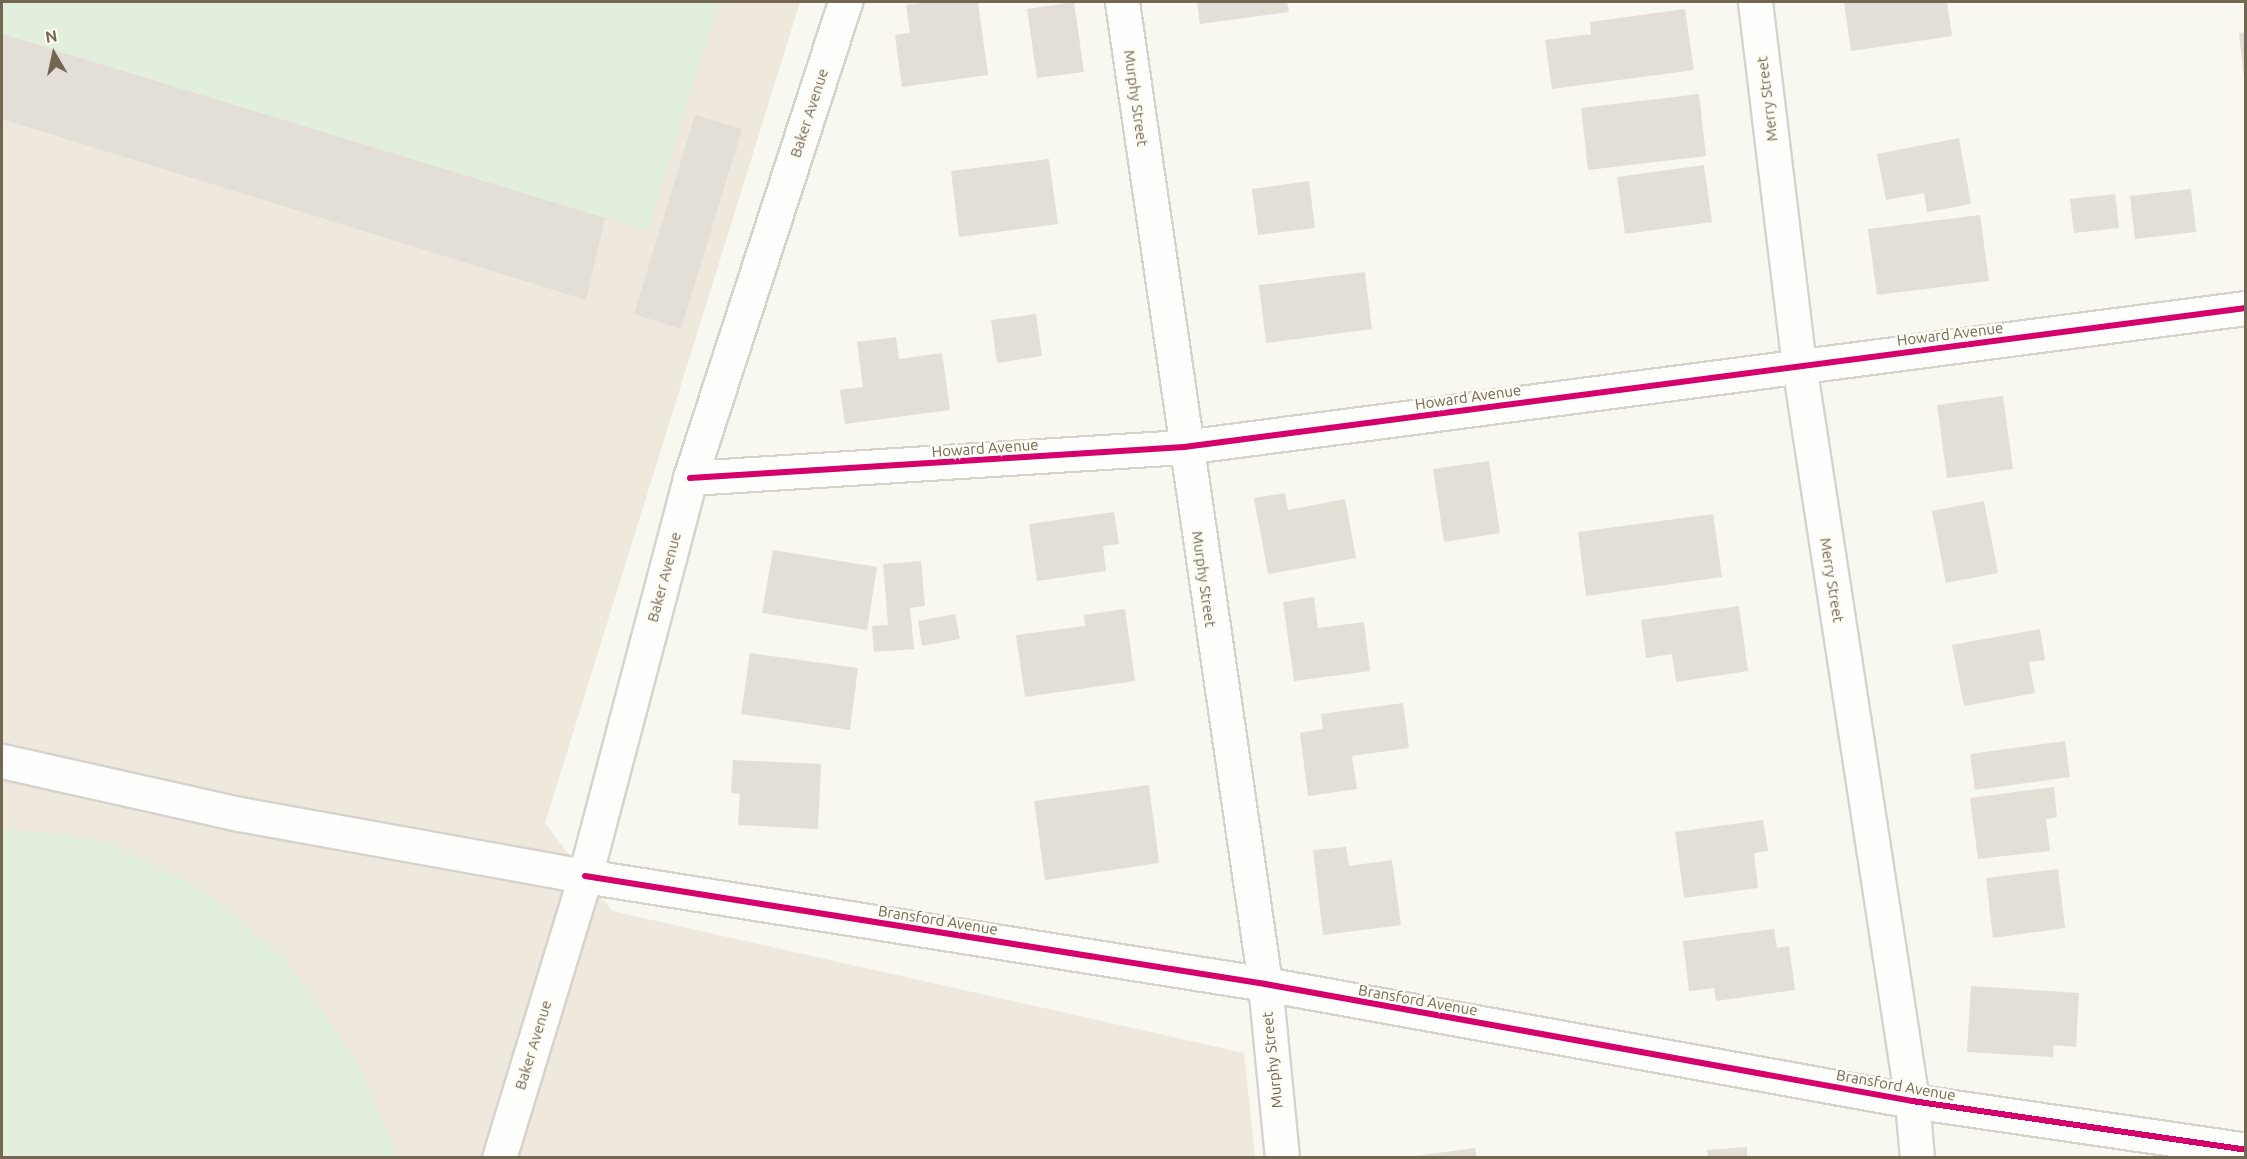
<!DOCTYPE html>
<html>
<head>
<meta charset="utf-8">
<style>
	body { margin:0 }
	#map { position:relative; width:2247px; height:1159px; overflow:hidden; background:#f8f7f0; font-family:Ubuntu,sans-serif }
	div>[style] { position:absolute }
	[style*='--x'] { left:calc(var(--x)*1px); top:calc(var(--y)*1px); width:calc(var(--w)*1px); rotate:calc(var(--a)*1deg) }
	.commercial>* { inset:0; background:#eee8dd }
	.green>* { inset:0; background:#e3efdd }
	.building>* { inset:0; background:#e3dfd7 }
	.roads { filter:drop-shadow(2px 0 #d6d3cd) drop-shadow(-2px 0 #d6d3cd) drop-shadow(0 2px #d6d3cd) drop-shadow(0 -2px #d6d3cd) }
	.minor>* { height:33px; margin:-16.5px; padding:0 16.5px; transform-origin:16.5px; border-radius:16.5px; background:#fefefd }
	.cycleway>* { height:6px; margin:-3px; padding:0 3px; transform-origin:3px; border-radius:3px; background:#d6006c }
	span { translate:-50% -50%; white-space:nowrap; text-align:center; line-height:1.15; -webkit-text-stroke:5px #fdfcf4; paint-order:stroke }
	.street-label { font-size:15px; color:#746752 }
	.frame { position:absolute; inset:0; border:3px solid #746752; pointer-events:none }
	.north { position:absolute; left:24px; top:24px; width:60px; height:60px; -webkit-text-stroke:4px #fdfcf4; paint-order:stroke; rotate:351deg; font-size:16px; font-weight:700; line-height:24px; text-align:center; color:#746752 }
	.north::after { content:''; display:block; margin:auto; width:21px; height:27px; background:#746752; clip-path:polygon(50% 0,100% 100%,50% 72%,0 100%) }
</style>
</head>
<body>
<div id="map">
	<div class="commercial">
		<i style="clip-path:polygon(2px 2px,800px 2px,545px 823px,612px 911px,1244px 1053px,1255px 1157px,2px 1158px)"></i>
	</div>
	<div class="green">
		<i style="clip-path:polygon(2px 2px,719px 2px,648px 231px,2px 34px)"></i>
		<i style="clip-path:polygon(2px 830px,59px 833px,114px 844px,200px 887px,282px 956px,358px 1062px,397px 1157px,2px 1157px)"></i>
	</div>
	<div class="building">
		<i style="clip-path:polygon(931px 2px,978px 2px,988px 75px,902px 87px,895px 35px,910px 33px,906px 5px)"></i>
		<i style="clip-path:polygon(1074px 2px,1084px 72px,1037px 78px,1027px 9px)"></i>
		<i style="clip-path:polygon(1197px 2px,1287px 2px,1289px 12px,1200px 24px)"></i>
		<i style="clip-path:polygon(1844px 2px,1947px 2px,1952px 36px,1851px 51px)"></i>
		<i style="clip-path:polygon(1685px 9px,1694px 70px,1552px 89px,1545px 40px,1591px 34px,1590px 22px)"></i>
		<i style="clip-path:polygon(2246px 32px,2246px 76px,2244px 77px,2239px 33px)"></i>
		<i style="clip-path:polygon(2px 34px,605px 218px,586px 300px,2px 119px)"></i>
		<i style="clip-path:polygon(1699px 94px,1706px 156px,1588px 170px,1581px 108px)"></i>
		<i style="clip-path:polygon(695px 115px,742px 129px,681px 329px,634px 314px)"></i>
		<i style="clip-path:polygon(1959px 138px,1971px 204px,1927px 212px,1924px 193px,1886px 200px,1877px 154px)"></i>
		<i style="clip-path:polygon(1049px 159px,1058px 224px,959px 237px,951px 171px)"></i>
		<i style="clip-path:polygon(1704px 165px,1712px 222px,1625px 234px,1617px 177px)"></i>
		<i style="clip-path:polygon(1309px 181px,1315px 228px,1258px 235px,1252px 189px)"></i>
		<i style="clip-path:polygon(2191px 189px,2196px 232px,2135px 239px,2130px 196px)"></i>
		<i style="clip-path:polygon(2115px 194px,2119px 228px,2074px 233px,2070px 199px)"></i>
		<i style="clip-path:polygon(1980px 215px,1989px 281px,1877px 295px,1868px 229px)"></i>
		<i style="clip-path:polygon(1365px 272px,1372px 329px,1266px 343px,1259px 285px)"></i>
		<i style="clip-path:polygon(1036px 314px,1042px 356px,997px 363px,991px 320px)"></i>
		<i style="clip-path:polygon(896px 337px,899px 359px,942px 353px,950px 410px,845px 424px,840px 390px,863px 387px,857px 342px)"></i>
		<i style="clip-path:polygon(2003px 396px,2013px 469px,1947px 478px,1937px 405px)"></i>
		<i style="clip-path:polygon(1489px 461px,1500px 533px,1444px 542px,1433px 469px)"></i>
		<i style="clip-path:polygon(1285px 493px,1288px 510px,1345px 499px,1356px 558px,1268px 574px,1254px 498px)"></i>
		<i style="clip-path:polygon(1984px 501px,1998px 573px,1946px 583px,1932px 511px)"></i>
		<i style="clip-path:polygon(1114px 512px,1119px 544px,1103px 546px,1106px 571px,1037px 581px,1029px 524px)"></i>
		<i style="clip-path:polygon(1713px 514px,1722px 577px,1586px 596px,1578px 532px)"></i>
		<i style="clip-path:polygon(773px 550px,877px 567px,867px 630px,762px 613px)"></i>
		<i style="clip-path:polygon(921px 561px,925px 606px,910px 608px,914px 649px,874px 652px,872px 626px,888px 625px,883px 564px)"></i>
		<i style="clip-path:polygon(1314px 597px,1318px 628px,1364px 622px,1370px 671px,1294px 681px,1283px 602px)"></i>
		<i style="clip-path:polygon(1739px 606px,1748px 671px,1676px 682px,1672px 654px,1646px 658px,1641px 620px)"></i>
		<i style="clip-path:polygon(1125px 609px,1135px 681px,1025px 697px,1016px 635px,1085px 626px,1084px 615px)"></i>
		<i style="clip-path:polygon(955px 614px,960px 639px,922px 646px,918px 621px)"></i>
		<i style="clip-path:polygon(2040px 629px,2045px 660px,2029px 662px,2035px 693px,1964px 706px,1952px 645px)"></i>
		<i style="clip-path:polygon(750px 653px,858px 668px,850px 730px,741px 714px)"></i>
		<i style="clip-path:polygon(1403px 703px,1409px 748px,1352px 756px,1357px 789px,1308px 796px,1300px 733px,1323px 729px,1321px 714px)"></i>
		<i style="clip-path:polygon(2065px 741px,2070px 777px,1975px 790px,1970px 754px)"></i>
		<i style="clip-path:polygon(733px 760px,821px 764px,818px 829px,738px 825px,740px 794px,731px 793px)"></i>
		<i style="clip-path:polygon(1149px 785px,1159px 863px,1045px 880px,1034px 801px)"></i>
		<i style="clip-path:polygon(2054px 787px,2057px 817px,2046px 819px,2050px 851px,1978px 859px,1970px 798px)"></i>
		<i style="clip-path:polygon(1763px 820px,1768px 851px,1754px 853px,1758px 888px,1684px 898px,1675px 832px)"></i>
		<i style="clip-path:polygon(1346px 847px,1349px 866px,1392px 860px,1401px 925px,1323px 935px,1313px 850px)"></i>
		<i style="clip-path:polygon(2058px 869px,2065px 928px,1993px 938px,1986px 878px)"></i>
		<i style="clip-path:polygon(1774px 929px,1777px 948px,1789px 946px,1795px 990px,1716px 1001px,1714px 988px,1689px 991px,1683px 941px)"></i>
		<i style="clip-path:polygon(1971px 986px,2079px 993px,2076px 1047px,2054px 1045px,2053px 1057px,1967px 1052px)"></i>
		<i style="clip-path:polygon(1747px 1147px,1747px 1158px,1708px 1158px,1707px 1150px)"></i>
		<i style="clip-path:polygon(1475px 1148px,1477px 1158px,1415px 1158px,1415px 1156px)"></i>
	</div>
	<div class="roads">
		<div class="minor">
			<i style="--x:1122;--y:2;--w:992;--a:81.71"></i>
			<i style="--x:1265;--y:984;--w:175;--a:84.4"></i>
			<i style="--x:1755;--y:2;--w:366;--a:83.1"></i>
			<i style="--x:1799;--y:365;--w:745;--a:81.27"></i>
			<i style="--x:1912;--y:1101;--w:57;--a:85"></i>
			<i style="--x:690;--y:478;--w:495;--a:-3.6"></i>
			<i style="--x:1184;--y:447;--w:1071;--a:-7.46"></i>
			<i style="--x:2;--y:761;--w:243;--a:12.6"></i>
			<i style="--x:239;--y:814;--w:352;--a:10.2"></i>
			<i style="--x:585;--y:876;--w:689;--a:9.02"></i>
			<i style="--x:1265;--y:984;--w:657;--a:10.25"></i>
			<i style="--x:1912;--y:1101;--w:338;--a:8.3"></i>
			<i style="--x:499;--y:1158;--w:295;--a:-73"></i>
			<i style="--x:585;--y:876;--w:412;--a:-75.2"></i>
			<i style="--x:690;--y:478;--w:501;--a:-71.96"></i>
		</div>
	</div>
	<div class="cycleway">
		<i style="--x:690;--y:478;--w:495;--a:-3.6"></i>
		<i style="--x:1184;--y:447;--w:1071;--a:-7.46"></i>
		<i style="--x:585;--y:876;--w:689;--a:9.02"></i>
		<i style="--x:1265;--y:984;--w:657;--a:10.25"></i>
		<i style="--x:1912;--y:1101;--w:338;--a:8.3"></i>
	</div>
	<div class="street-label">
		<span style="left:1136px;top:98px;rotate:82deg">Murphy Street</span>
		<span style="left:1767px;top:99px;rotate:-97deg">Merry Street</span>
		<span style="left:809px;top:113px;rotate:-72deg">Baker Avenue</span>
		<span style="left:1950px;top:334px;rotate:-7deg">Howard Avenue</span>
		<span style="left:1468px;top:397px;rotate:-8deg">Howard Avenue</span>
		<span style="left:985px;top:448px;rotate:-4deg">Howard Avenue</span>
		<span style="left:664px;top:577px;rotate:-75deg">Baker Avenue</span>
		<span style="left:1204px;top:579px;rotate:82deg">Murphy Street</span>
		<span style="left:1832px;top:580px;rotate:81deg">Merry Street</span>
		<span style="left:938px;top:920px;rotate:9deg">Bransford Avenue</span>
		<span style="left:1418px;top:1000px;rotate:10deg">Bransford Avenue</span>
		<span style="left:533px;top:1045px;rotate:-73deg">Baker Avenue</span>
		<span style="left:1272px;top:1060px;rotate:-96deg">Murphy Street</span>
		<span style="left:1896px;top:1085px;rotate:10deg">Bransford Avenue</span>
	</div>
	<div class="frame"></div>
	<div class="north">N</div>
</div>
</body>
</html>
